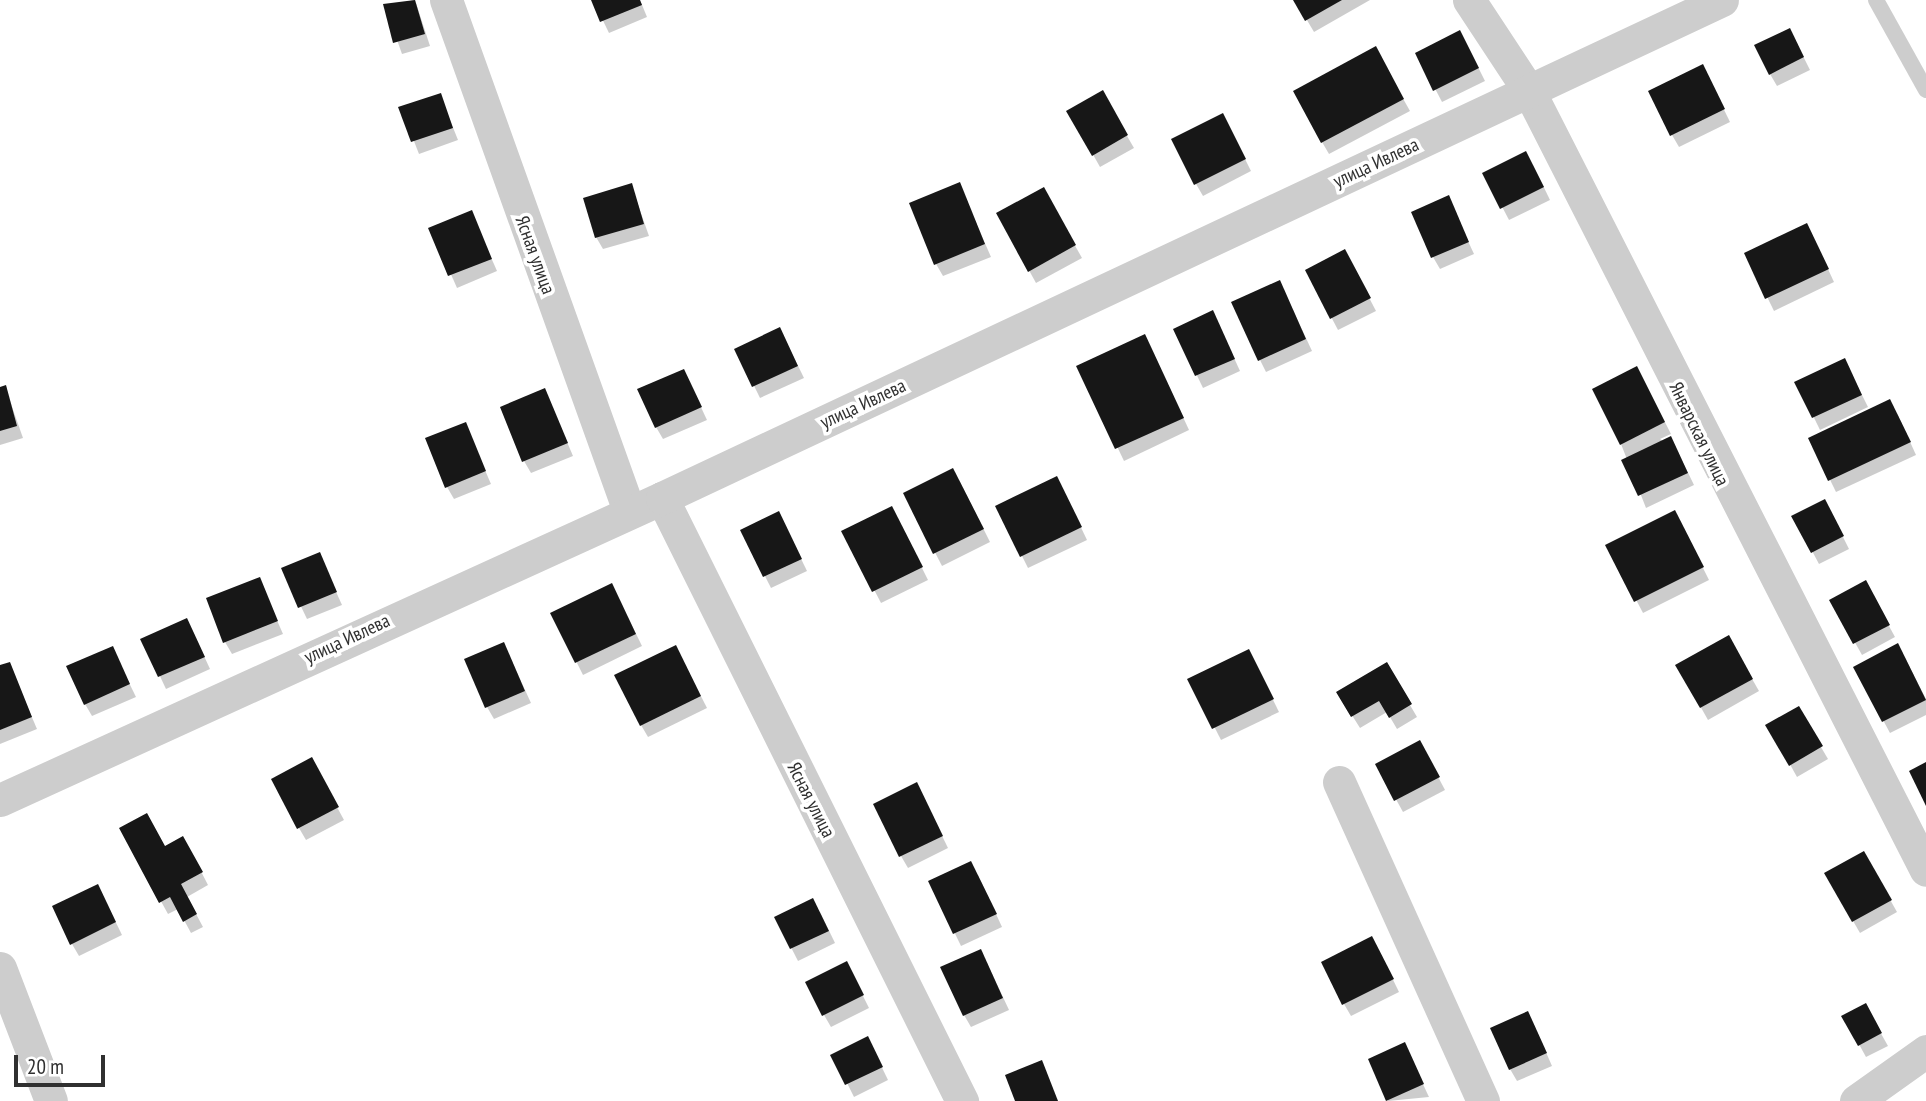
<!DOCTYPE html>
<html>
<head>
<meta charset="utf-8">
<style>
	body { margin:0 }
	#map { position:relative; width:1926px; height:1101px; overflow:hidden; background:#fff; font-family:"PT Sans Narrow",sans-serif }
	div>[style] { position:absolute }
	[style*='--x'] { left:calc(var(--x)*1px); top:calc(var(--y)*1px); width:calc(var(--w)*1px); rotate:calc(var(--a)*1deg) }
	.shadow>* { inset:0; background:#0003 }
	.building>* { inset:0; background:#171717 }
	.lane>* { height:16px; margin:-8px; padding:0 8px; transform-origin:8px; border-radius:8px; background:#cdcdcd }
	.street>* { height:33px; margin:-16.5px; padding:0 16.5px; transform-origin:16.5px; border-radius:16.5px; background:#cdcdcd }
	span { translate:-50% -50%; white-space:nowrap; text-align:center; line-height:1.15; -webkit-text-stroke:7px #fff; paint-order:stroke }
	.street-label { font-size:19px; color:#303030 }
	.scale { position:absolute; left:14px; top:1055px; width:91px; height:32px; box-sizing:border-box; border:4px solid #303030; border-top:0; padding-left:9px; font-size:21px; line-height:24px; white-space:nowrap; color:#303030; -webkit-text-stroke:5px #fff; paint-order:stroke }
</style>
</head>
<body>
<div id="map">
	<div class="shadow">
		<i style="clip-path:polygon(415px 0,430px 46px,402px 54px,385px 6px)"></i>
		<i style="clip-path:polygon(593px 0,640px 0,647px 17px,609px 33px)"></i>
		<i style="clip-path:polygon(1295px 0,1370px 0,1314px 32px)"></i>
		<i style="clip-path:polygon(1796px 42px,1810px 70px,1777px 86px,1770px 74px)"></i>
		<i style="clip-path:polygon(1467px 45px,1485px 81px,1442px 102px,1417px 54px)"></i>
		<i style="clip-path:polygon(1375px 49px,1410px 111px,1329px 154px,1322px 142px)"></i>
		<i style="clip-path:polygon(1709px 79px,1730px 122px,1679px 147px,1672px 135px)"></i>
		<i style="clip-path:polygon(1102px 93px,1134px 148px,1100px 167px,1069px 112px)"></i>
		<i style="clip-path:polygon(440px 95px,458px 140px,419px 154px,401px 108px)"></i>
		<i style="clip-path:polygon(1229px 127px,1251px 171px,1203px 196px,1196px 184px)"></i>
		<i style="clip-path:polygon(1533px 165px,1550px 200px,1509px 220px,1485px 174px)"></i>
		<i style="clip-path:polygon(959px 184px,991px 257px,943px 276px,936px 264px)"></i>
		<i style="clip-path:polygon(631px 185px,649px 236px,603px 249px,596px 237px)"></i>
		<i style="clip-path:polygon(1043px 189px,1082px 258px,1036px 283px,998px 214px)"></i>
		<i style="clip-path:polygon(1448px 198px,1474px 254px,1440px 269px,1433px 257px)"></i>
		<i style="clip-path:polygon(471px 212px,497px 271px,457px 288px,431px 229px)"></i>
		<i style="clip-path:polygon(1813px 237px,1834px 282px,1774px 311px,1746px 254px)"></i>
		<i style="clip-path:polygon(1351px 263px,1376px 311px,1338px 330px,1307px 271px)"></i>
		<i style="clip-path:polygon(1286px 295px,1312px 351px,1266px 372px,1260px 360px)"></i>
		<i style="clip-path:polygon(1219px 325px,1240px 371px,1203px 388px,1175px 330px)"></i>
		<i style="clip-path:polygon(780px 329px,804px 378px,760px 398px,736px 349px)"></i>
		<i style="clip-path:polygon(1151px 348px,1189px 430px,1124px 461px,1079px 367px)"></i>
		<i style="clip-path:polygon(684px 371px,707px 420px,663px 439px,656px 427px)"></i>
		<i style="clip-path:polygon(1851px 373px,1868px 407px,1820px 430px,1797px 383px)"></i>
		<i style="clip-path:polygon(1644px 381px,1671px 434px,1660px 439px,1677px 450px,1694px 485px,1646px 508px,1621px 444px)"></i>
		<i style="clip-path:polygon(5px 387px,23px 438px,0 445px,0 389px)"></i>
		<i style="clip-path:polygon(545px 390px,573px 456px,531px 473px,524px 461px)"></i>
		<i style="clip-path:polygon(1897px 413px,1916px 455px,1836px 492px,1810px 439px)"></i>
		<i style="clip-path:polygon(465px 424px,491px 484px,454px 499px,447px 487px)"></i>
		<i style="clip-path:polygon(960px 482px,990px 542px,942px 566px,905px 494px)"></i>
		<i style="clip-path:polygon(1063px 490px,1087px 540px,1028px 568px,1022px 556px)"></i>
		<i style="clip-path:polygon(1831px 513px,1849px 549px,1819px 564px,1794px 517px)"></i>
		<i style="clip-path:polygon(898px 520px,928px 580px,881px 603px,844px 532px)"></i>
		<i style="clip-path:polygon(1681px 524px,1709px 580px,1643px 613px,1608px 546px)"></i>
		<i style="clip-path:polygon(785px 526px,807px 571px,771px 588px,742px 531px)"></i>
		<i style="clip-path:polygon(319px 554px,342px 605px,307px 619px,283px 569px)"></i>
		<i style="clip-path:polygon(259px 579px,283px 634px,232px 654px,225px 642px)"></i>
		<i style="clip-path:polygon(1865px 582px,1895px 637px,1862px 655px,1831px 600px)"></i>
		<i style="clip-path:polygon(618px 597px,642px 646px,583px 675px,552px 613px)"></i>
		<i style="clip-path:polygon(193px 632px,210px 669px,166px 689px,143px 640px)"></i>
		<i style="clip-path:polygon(1728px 637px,1759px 691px,1708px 720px,1677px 665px)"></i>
		<i style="clip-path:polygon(504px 644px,531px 703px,494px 719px,487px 707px)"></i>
		<i style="clip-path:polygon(112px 648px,136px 697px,92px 716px,85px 704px)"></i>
		<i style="clip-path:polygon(1905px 658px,1926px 699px,1926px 715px,1890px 733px,1855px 668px)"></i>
		<i style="clip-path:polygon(682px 659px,707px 708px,648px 737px,641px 725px)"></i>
		<i style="clip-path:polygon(1255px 663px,1279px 712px,1221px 740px,1190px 679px)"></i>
		<i style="clip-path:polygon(9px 664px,37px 729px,0 744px,0 667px)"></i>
		<i style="clip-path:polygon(1386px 664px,1417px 717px,1397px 729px,1387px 712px,1360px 728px,1338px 693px)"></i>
		<i style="clip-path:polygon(1798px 708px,1828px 759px,1797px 777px,1768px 725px)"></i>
		<i style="clip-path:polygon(1426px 754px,1445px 790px,1403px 812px,1377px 765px)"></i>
		<i style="clip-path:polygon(318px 772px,344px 820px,306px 840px,299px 828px)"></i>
		<i style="clip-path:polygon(923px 797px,948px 848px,908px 868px,901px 856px)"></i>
		<i style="clip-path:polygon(121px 829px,165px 848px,190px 850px,208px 885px,187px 897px,203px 927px,191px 933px,178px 909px,168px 914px)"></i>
		<i style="clip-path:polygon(1864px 853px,1897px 912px,1860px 933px,1826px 874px)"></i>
		<i style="clip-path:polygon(978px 875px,1002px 927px,961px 946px,930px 882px)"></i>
		<i style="clip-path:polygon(104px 898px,122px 935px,79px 956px,72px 944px)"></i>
		<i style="clip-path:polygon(820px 912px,835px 943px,798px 961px,776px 918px)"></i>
		<i style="clip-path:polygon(1379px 951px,1399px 992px,1351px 1016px,1344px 1004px)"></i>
		<i style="clip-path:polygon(987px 963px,1009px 1010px,971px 1027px,964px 1015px)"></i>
		<i style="clip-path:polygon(853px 976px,869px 1008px,831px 1027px,824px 1015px)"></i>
		<i style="clip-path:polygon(1865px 1005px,1888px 1046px,1866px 1057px,1844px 1017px)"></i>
		<i style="clip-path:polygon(1534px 1025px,1552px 1066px,1517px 1081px,1510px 1069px)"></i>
		<i style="clip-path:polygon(1404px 1044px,1429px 1097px,1388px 1101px,1370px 1060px)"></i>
		<i style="clip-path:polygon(874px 1051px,888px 1080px,854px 1097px,833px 1055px)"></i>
	</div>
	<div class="building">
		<i style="clip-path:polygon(415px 0,425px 34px,393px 43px,383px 4px)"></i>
		<i style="clip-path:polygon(591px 0,640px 0,642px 5px,600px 22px)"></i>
		<i style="clip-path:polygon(1293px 0,1342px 0,1305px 21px)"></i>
		<i style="clip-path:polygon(1790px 28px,1804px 57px,1769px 75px,1754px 45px)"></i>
		<i style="clip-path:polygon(1460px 30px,1479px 68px,1433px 91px,1415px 53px)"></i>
		<i style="clip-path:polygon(1376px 46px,1404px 99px,1321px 143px,1293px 91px)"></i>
		<i style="clip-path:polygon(1703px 64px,1725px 109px,1670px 136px,1648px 91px)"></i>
		<i style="clip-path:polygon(1103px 90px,1128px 135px,1092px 156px,1066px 111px)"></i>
		<i style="clip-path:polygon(441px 93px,453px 128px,411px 142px,398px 107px)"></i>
		<i style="clip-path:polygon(1223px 113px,1246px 159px,1194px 185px,1171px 139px)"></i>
		<i style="clip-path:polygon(1526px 151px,1544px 187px,1500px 209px,1482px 173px)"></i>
		<i style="clip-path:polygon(960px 182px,985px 244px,934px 265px,909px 203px)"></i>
		<i style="clip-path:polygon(632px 183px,644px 224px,595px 238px,583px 198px)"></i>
		<i style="clip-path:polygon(1044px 187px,1076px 245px,1028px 272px,996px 213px)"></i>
		<i style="clip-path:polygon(1449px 195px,1469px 242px,1431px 258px,1411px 212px)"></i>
		<i style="clip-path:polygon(472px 210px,492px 259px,448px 276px,428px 228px)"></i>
		<i style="clip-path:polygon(1807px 223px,1829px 269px,1765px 299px,1744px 253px)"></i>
		<i style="clip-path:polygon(1345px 249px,1371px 298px,1330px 319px,1305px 270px)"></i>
		<i style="clip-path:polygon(1280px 280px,1306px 339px,1258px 361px,1231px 302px)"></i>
		<i style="clip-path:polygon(1213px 310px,1235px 359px,1195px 376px,1173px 329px)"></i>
		<i style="clip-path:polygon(780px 327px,798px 366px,752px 387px,734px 349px)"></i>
		<i style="clip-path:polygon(1145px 334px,1184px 418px,1115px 449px,1076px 366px)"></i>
		<i style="clip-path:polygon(1845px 358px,1862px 395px,1812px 418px,1794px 382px)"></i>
		<i style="clip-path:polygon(1637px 366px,1665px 422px,1620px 445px,1592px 389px)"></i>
		<i style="clip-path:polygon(684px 369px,702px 407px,655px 428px,637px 389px)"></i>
		<i style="clip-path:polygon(6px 385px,17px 426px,0 431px,0 387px)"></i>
		<i style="clip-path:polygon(545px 388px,568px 443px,522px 462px,500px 407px)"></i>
		<i style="clip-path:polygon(1890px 399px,1911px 442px,1828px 481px,1808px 438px)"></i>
		<i style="clip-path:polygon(466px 422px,486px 471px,445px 488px,425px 438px)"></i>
		<i style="clip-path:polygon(1671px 436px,1688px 473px,1638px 496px,1621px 460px)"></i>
		<i style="clip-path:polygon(953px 468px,984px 529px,933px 554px,903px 493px)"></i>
		<i style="clip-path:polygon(1057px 476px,1082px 527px,1020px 557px,995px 506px)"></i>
		<i style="clip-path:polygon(1825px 499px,1844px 536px,1811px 553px,1791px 516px)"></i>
		<i style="clip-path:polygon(892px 506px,923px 567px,872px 592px,841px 531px)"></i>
		<i style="clip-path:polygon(1675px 510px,1704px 567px,1634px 602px,1605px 545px)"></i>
		<i style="clip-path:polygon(779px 511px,802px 559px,763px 577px,740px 530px)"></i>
		<i style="clip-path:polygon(320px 552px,337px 592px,298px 608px,281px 568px)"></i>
		<i style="clip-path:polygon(260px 577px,278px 621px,223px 643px,206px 598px)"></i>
		<i style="clip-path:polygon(1866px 580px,1890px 625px,1853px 644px,1829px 600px)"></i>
		<i style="clip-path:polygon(612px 583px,636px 634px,575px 663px,550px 613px)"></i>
		<i style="clip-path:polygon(187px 618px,205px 657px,158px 677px,140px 639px)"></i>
		<i style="clip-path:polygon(1729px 635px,1753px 679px,1700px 708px,1675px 665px)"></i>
		<i style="clip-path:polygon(504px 642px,525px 691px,485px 708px,464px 659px)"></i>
		<i style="clip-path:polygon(1898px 643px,1926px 700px,1882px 722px,1853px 667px)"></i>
		<i style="clip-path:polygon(676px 645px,701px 696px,640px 726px,614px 675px)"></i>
		<i style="clip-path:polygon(113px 646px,130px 684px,84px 705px,66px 666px)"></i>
		<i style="clip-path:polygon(1249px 649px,1274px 699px,1212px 729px,1187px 679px)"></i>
		<i style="clip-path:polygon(10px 662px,32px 717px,0 730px,0 665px)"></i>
		<i style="clip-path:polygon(1387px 662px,1412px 704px,1389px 718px,1379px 701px,1351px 717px,1336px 692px)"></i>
		<i style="clip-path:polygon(1799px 706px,1823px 746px,1789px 766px,1765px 725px)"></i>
		<i style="clip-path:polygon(1420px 740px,1440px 777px,1394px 801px,1375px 764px)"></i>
		<i style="clip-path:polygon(312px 757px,339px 807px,297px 829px,271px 779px)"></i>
		<i style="clip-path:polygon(1926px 762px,1926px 806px,1909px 771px)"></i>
		<i style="clip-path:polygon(917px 782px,943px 836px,899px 857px,873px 804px)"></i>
		<i style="clip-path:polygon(147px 813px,165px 846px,183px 836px,203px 872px,181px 884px,197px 914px,183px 922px,170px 897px,159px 903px,119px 828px)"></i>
		<i style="clip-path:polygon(1864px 851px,1892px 900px,1852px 922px,1824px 873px)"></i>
		<i style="clip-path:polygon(971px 861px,997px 914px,953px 934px,928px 881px)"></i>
		<i style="clip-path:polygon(98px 884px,116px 922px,70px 945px,52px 906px)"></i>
		<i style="clip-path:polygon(813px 898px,829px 931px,790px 949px,774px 917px)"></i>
		<i style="clip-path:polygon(1372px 936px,1394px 979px,1342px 1005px,1321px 962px)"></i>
		<i style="clip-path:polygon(981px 949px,1003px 998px,963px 1016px,940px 967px)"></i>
		<i style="clip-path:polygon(847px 961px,864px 995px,822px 1016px,805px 982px)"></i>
		<i style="clip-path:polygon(1866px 1003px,1882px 1033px,1858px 1046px,1841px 1016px)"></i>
		<i style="clip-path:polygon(1528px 1011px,1547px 1053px,1509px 1070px,1490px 1028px)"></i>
		<i style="clip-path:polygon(868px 1036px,883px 1067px,845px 1085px,830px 1055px)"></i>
		<i style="clip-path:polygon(1405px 1042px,1424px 1084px,1386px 1101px,1368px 1059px)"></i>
		<i style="clip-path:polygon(1042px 1060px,1058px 1101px,1015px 1101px,1005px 1075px)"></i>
	</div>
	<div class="lane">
		<i style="--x:1876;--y:0;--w:103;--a:60.9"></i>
	</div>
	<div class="street">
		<i style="--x:446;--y:0;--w:540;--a:70.29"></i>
		<i style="--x:1469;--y:0;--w:109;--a:56.6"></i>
		<i style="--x:1529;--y:91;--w:874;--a:63"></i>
		<i style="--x:662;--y:498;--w:674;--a:63.55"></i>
		<i style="--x:1339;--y:782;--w:350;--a:65.7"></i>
		<i style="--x:0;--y:800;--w:728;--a:-24.52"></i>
		<i style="--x:662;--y:498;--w:1171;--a:-25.16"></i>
		<i style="--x:0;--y:968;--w:142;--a:69"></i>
		<i style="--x:1856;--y:1101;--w:86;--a:-35.5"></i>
	</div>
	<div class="street-label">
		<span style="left:1376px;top:163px;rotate:-25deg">улица Ивлева</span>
		<span style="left:535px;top:255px;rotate:70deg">Ясная улица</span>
		<span style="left:863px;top:404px;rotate:-25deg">улица Ивлева</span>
		<span style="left:1699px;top:434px;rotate:64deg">Январская улица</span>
		<span style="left:347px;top:639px;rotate:-25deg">улица Ивлева</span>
		<span style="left:811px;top:800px;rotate:63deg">Ясная улица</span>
	</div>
	<div class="scale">20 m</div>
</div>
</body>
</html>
